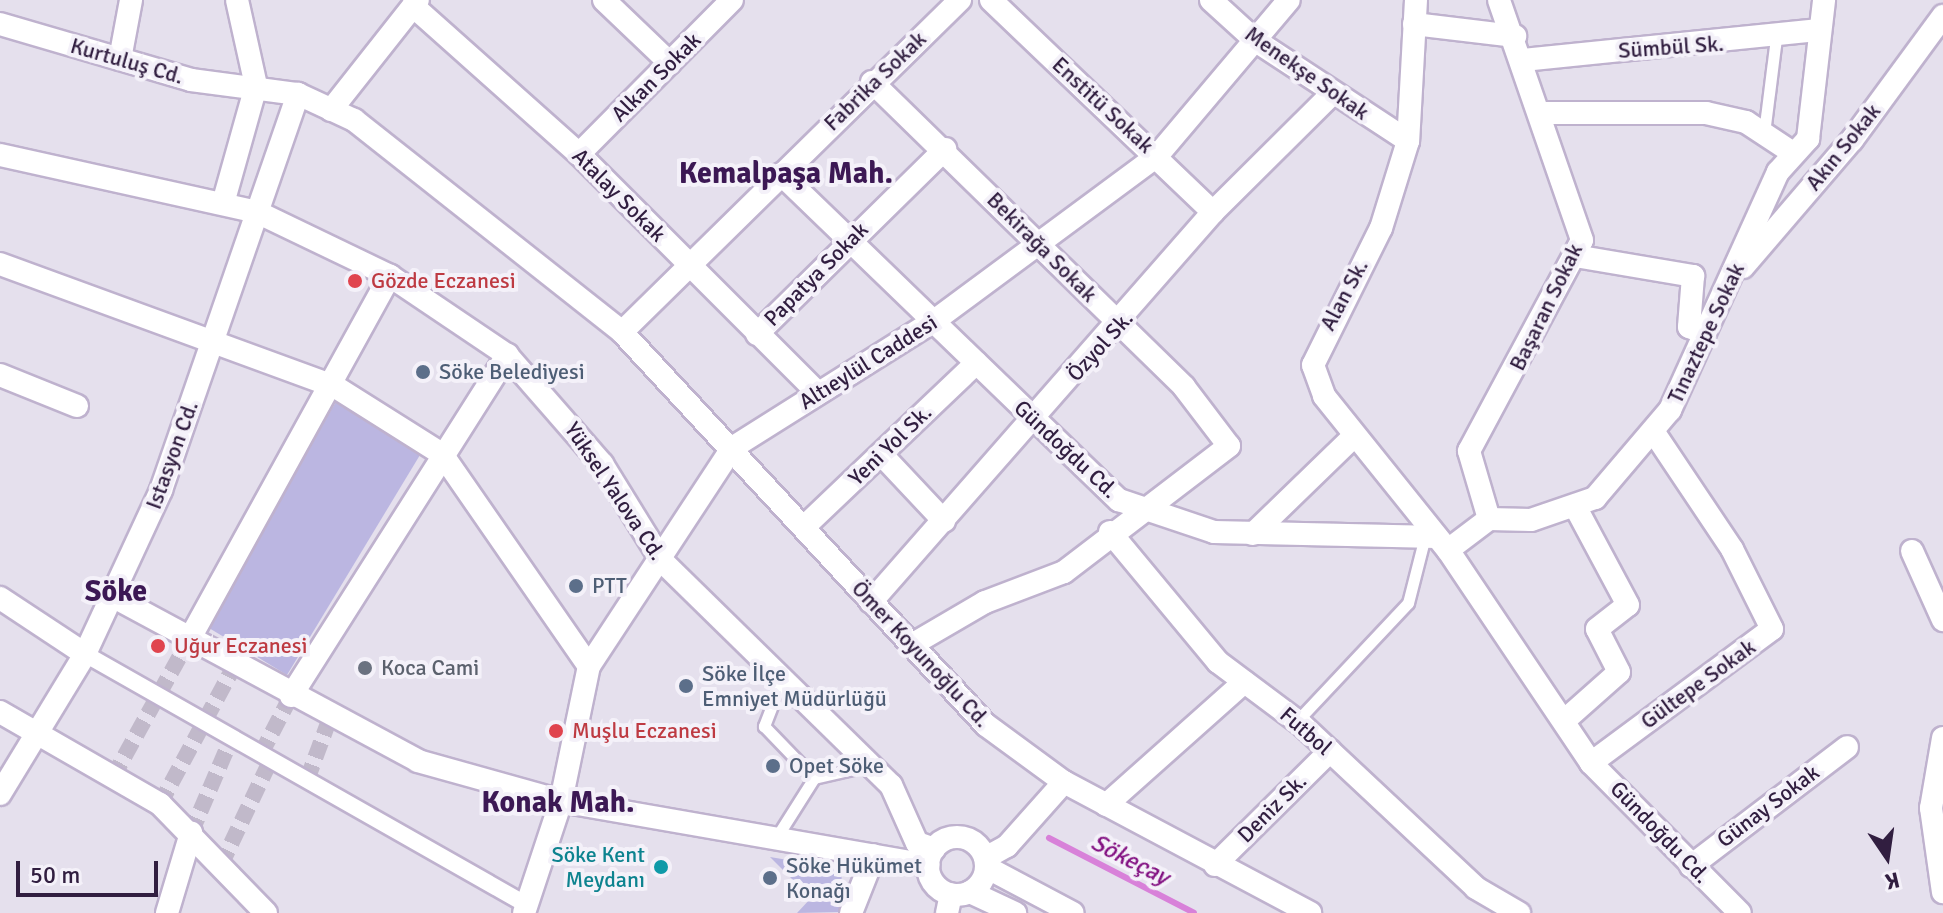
<!DOCTYPE html>
<html>
<head>
<meta charset="utf-8">
<style>
	body { margin:0 }
	#map { position:relative; width:1943px; height:913px; overflow:hidden; background:#e5e0ed; font-family:Signika,sans-serif }
	div>[style] { position:absolute }
	[style*='--x'] { left:calc(var(--x)*1px); top:calc(var(--y)*1px); width:calc(var(--w)*1px); rotate:calc(var(--a)*1deg) }
	.green>* { inset:0; background:#bbb6e1 }
	.stream>* { height:6px; margin:-3px; padding:0 3px; transform-origin:3px; border-radius:3px; background:#d881d9 }
	.pedestrian-tunnel>* { height:16px; margin-top:-8px; transform-origin:0; background:repeating-linear-gradient(90deg,#c1b9ca 0 16px,transparent 0 24px) }
	.roads { filter:drop-shadow(2px 0 #bfb2ce) drop-shadow(-2px 0 #bfb2ce) drop-shadow(0 2px #bfb2ce) drop-shadow(0 -2px #bfb2ce) }
	.service>* { height:11px; margin:-5.5px; padding:0 5.5px; transform-origin:5.5px; border-radius:5.5px; background:#fff }
	.pedestrian>* { height:16px; margin:-8px; padding:0 8px; transform-origin:8px; border-radius:8px; background:#fff }
	.minor>* { height:22px; margin:-11px; padding:0 11px; transform-origin:11px; border-radius:11px; background:#fff }
	.tertiary>* { height:22px; margin:-11px; padding:0 11px; transform-origin:11px; border-radius:11px; background:#fff }
	.secondary>* { height:22px; margin:-11px; padding:0 11px; transform-origin:11px; border-radius:11px; background:#fff }
	.secondary>.ring { margin:-11px; padding:0; box-sizing:content-box; background:none; border:22px solid #fff; border-radius:50% }
	.dots>* { width:22px; height:22px; translate:-50% -50%; box-sizing:border-box; border:4px solid #f4f1f9; border-radius:50% }
	span { translate:-50% -50%; white-space:nowrap; text-align:center; line-height:1.15; -webkit-text-stroke:8px #f4f1f9; paint-order:stroke }
	.street-label { font-size:22px; color:#311e40 }
	.health-label { font-size:22px; color:#be3a42 }
	.left { translate:0 -50%; text-align:left }
	.service-label { font-size:22px; color:#4e5e75 }
	.worship-label { font-size:22px; color:#5b616d }
	.culture-label { font-size:22px; color:#0d838f }
	.right { translate:-100% -50%; text-align:right }
	.water-label { font-size:24px; color:#831182; font-style:italic }
	.district-label { font-size:30px; color:#3c1854; font-weight:700 }
	.north { position:absolute; left:1847px; top:817px; width:80px; height:80px; -webkit-text-stroke:6px #f4f1f9; paint-order:stroke; rotate:167deg; font-size:22px; font-weight:700; line-height:32px; text-align:center; color:#311e40 }
	.north::after { content:''; display:block; margin:auto; width:28px; height:36px; background:#311e40; clip-path:polygon(50% 0,100% 100%,50% 72%,0 100%) }
	.scale { position:absolute; left:16px; top:861px; width:142px; height:36px; box-sizing:border-box; border:4px solid #311e40; border-top:0; padding-left:10px; font-size:24px; line-height:28px; white-space:nowrap; color:#311e40; -webkit-text-stroke:6px #f4f1f9; paint-order:stroke }
</style>
</head>
<body>
<div id="map">
	<div class="green">
		<i style="clip-path:polygon(337px 400px,423px 450px,287px 675px,204px 625px)"></i>
		<i style="clip-path:polygon(770px 857px,842px 869px,840px 912px,797px 913px,811px 898px)"></i>
	</div>
	<div class="stream">
		<i style="--x:1049;--y:838;--w:163;--a:27.3"></i>
	</div>
	<div class="pedestrian-tunnel">
		<i style="--x:261;--y:754;--w:65;--a:-62.7"></i>
		<i style="--x:113;--y:777;--w:157;--a:-61"></i>
		<i style="--x:307;--y:780;--w:69;--a:-69.7"></i>
		<i style="--x:160;--y:804;--w:158;--a:-61.7"></i>
		<i style="--x:191;--y:833;--w:104;--a:-66.9"></i>
		<i style="--x:221;--y:865;--w:117;--a:-64.7"></i>
	</div>
	<div class="roads">
		<div class="service">
			<i style="--x:1764;--y:133;--w:96;--a:-82.8"></i>
			<i style="--x:783;--y:677;--w:53;--a:111.2"></i>
			<i style="--x:764;--y:726;--w:72;--a:46.1"></i>
			<i style="--x:814;--y:778;--w:57;--a:-13.1"></i>
			<i style="--x:1297;--y:721;--w:162;--a:-46.8"></i>
			<i style="--x:1408;--y:603;--w:65;--a:-75.7"></i>
			<i style="--x:776;--y:838;--w:71;--a:-57.7"></i>
		</div>
		<div class="pedestrian">
			<i style="--x:85;--y:654;--w:508;--a:29.59"></i>
		</div>
		<div class="minor">
			<i style="--x:604;--y:0;--w:91;--a:43.7"></i>
			<i style="--x:991;--y:0;--w:307;--a:43.7"></i>
			<i style="--x:1211;--y:0;--w:61;--a:42.3"></i>
			<i style="--x:1256;--y:41;--w:182;--a:33.3"></i>
			<i style="--x:1416;--y:0;--w:141;--a:93.2"></i>
			<i style="--x:1408;--y:141;--w:91;--a:107.2"></i>
			<i style="--x:1381;--y:228;--w:153;--a:116.4"></i>
			<i style="--x:1313;--y:365;--w:33;--a:70"></i>
			<i style="--x:1324;--y:396;--w:198;--a:51.2"></i>
			<i style="--x:1448;--y:550;--w:51;--a:-37.1"></i>
			<i style="--x:1489;--y:519;--w:42;--a:1.4"></i>
			<i style="--x:1531;--y:520;--w:68;--a:-19"></i>
			<i style="--x:1595;--y:498;--w:116;--a:-49.6"></i>
			<i style="--x:1670;--y:410;--w:261;--a:-65.6"></i>
			<i style="--x:1778;--y:172;--w:45;--a:-47.7"></i>
			<i style="--x:1808;--y:139;--w:140;--a:-83.4"></i>
			<i style="--x:413;--y:6;--w:222;--a:41.7"></i>
			<i style="--x:579;--y:154;--w:338;--a:45"></i>
			<i style="--x:1414;--y:24;--w:102;--a:6.8"></i>
			<i style="--x:120;--y:59;--w:60;--a:-79.4"></i>
			<i style="--x:1523;--y:60;--w:298;--a:-5.8"></i>
			<i style="--x:872;--y:82;--w:436;--a:44.3"></i>
			<i style="--x:1184;--y:387;--w:74;--a:52.7"></i>
			<i style="--x:1229;--y:446;--w:208;--a:142.6"></i>
			<i style="--x:1064;--y:572;--w:85;--a:159.2"></i>
			<i style="--x:985;--y:602;--w:83;--a:149.7"></i>
			<i style="--x:331;--y:110;--w:140;--a:-51.7"></i>
			<i style="--x:1542;--y:113;--w:164;--a:0"></i>
			<i style="--x:1706;--y:113;--w:41;--a:12.7"></i>
			<i style="--x:1746;--y:122;--w:56;--a:33.4"></i>
			<i style="--x:579;--y:154;--w:217;--a:-45.2"></i>
			<i style="--x:1575;--y:256;--w:120;--a:9.6"></i>
			<i style="--x:1693;--y:276;--w:51;--a:94.5"></i>
			<i style="--x:1689;--y:327;--w:17;--a:21"></i>
			<i style="--x:0;--y:264;--w:356;--a:20.1"></i>
			<i style="--x:334;--y:386;--w:128;--a:32.2"></i>
			<i style="--x:442;--y:454;--w:258;--a:55.3"></i>
			<i style="--x:1743;--y:267;--w:167;--a:-49.4"></i>
			<i style="--x:1852;--y:140;--w:154;--a:-53.7"></i>
			<i style="--x:622;--y:332;--w:474;--a:-44.5"></i>
			<i style="--x:757;--y:334;--w:264;--a:-44.5"></i>
			<i style="--x:0;--y:375;--w:83;--a:21.9"></i>
			<i style="--x:881;--y:454;--w:92;--a:46.8"></i>
			<i style="--x:1489;--y:519;--w:71;--a:-106.4"></i>
			<i style="--x:1469;--y:451;--w:239;--a:-61.8"></i>
			<i style="--x:1582;--y:240;--w:254;--a:-109.1"></i>
			<i style="--x:804;--y:527;--w:238;--a:-43.6"></i>
			<i style="--x:1110;--y:532;--w:169;--a:50.3"></i>
			<i style="--x:1218;--y:662;--w:104;--a:36.8"></i>
			<i style="--x:1301;--y:724;--w:240;--a:43.1"></i>
			<i style="--x:1476;--y:888;--w:50;--a:30.2"></i>
			<i style="--x:1253;--y:534;--w:141;--a:-44.1"></i>
			<i style="--x:1912;--y:551;--w:76;--a:65.8"></i>
			<i style="--x:0;--y:598;--w:102;--a:33.4"></i>
			<i style="--x:871;--y:602;--w:519;--a:-48.75"></i>
			<i style="--x:1213;--y:212;--w:169;--a:-44.8"></i>
			<i style="--x:189;--y:640;--w:416;--a:-61.1"></i>
			<i style="--x:291;--y:696;--w:404;--a:-57.6"></i>
			<i style="--x:0;--y:712;--w:185;--a:29.9"></i>
			<i style="--x:160;--y:804;--w:152;--a:45.8"></i>
			<i style="--x:1565;--y:720;--w:72;--a:-41.6"></i>
			<i style="--x:1619;--y:672;--w:48;--a:-117.1"></i>
			<i style="--x:1597;--y:629;--w:39;--a:-38"></i>
			<i style="--x:1628;--y:605;--w:112;--a:-118.2"></i>
			<i style="--x:1943;--y:738;--w:71;--a:99.7"></i>
			<i style="--x:1931;--y:808;--w:85;--a:81.9"></i>
			<i style="--x:1591;--y:763;--w:225;--a:-36.5"></i>
			<i style="--x:1772;--y:629;--w:89;--a:-116.6"></i>
			<i style="--x:1732;--y:549;--w:142;--a:-123.8"></i>
			<i style="--x:1106;--y:805;--w:185;--a:-41.7"></i>
			<i style="--x:1215;--y:865;--w:162;--a:-44.7"></i>
			<i style="--x:1691;--y:866;--w:196;--a:-37.3"></i>
			<i style="--x:167;--y:913;--w:84;--a:-73.3"></i>
			<i style="--x:851;--y:913;--w:62;--a:-68.4"></i>
			<i style="--x:947;--y:913;--w:19;--a:-78"></i>
		</div>
		<div class="tertiary">
			<i style="--x:237;--y:0;--w:88;--a:77.5"></i>
			<i style="--x:781;--y:174;--w:470;--a:44"></i>
			<i style="--x:1119;--y:500;--w:100;--a:18.6"></i>
			<i style="--x:1214;--y:532;--w:223;--a:1.3"></i>
			<i style="--x:732;--y:448;--w:239;--a:-32.2"></i>
			<i style="--x:934;--y:321;--w:277;--a:-36.5"></i>
			<i style="--x:1157;--y:156;--w:204;--a:-49.8"></i>
			<i style="--x:1448;--y:550;--w:257;--a:56.1"></i>
			<i style="--x:1591;--y:763;--w:211;--a:45.2"></i>
			<i style="--x:1064;--y:782;--w:279;--a:28"></i>
		</div>
		<div class="secondary">
			<i style="--x:0;--y:24;--w:199;--a:16.3"></i>
			<i style="--x:191;--y:80;--w:108;--a:7.5"></i>
			<i style="--x:298;--y:94;--w:62;--a:24.9"></i>
			<i style="--x:354;--y:120;--w:342;--a:38.3"></i>
			<i style="--x:622;--y:332;--w:536;--a:47.19"></i>
			<i style="--x:986;--y:725;--w:97;--a:36.2"></i>
			<i style="--x:1064;--y:782;--w:86;--a:131.7"></i>
			<i style="--x:1007;--y:846;--w:25;--a:151"></i>
			<i style="--x:0;--y:155;--w:263;--a:12.5"></i>
			<i style="--x:257;--y:212;--w:148;--a:25.7"></i>
			<i style="--x:390;--y:276;--w:141;--a:34"></i>
			<i style="--x:507;--y:355;--w:145;--a:48.9"></i>
			<i style="--x:602;--y:464;--w:114;--a:58.3"></i>
			<i style="--x:662;--y:561;--w:320;--a:44.4"></i>
			<i style="--x:891;--y:785;--w:64;--a:65.9"></i>
			<i style="--x:917;--y:843;--w:18;--a:19"></i>
			<i style="--x:224;--y:200;--w:118;--a:-74.3"></i>
			<i style="--x:114;--y:597;--w:345;--a:28.3"></i>
			<i style="--x:418;--y:761;--w:148;--a:15.6"></i>
			<i style="--x:561;--y:801;--w:373;--a:9.9"></i>
			<i style="--x:0;--y:794;--w:164;--a:-58.7"></i>
			<i style="--x:85;--y:654;--w:181;--a:-65.1"></i>
			<i style="--x:161;--y:490;--w:419;--a:-70.9"></i>
			<i class="ring" style="left:928px;top:837px;width:36px;height:36px"></i>
			<i style="--x:986;--y:867;--w:98;--a:27.9"></i>
			<i style="--x:970;--y:892;--w:50;--a:25"></i>
			<i style="--x:524;--y:913;--w:118;--a:-71.7"></i>
			<i style="--x:561;--y:801;--w:138;--a:-78.3"></i>
			<i style="--x:589;--y:666;--w:261;--a:-56.7"></i>
		</div>
	</div>
	<div class="dots">
		<i style="left:355px;top:281px;background:#e0444e"></i>
		<i style="left:423px;top:372px;background:#5c6f8a"></i>
		<i style="left:576px;top:586px;background:#5c6f8a"></i>
		<i style="left:158px;top:646px;background:#e0444e"></i>
		<i style="left:365px;top:668px;background:#6b7280"></i>
		<i style="left:686px;top:686px;background:#5c6f8a"></i>
		<i style="left:556px;top:731px;background:#e0444e"></i>
		<i style="left:773px;top:766px;background:#5c6f8a"></i>
		<i style="left:661px;top:867px;background:#0f9aa8"></i>
		<i style="left:770px;top:878px;background:#5c6f8a"></i>
	</div>
	<div class="street-label">
		<span style="left:1671px;top:47px;rotate:-4deg">Sümbül Sk.</span>
		<span style="left:127px;top:61px;rotate:16deg">Kurtuluş Cd.</span>
		<span style="left:1307px;top:73px;rotate:35deg">Menekşe Sokak</span>
		<span style="left:656px;top:77px;rotate:-45deg">Alkan Sokak</span>
		<span style="left:875px;top:81px;rotate:-44deg">Fabrika Sokak</span>
		<span style="left:1103px;top:105px;rotate:43deg">Enstitü Sokak</span>
		<span style="left:1843px;top:147px;rotate:-51deg">Akın Sokak</span>
		<span style="left:619px;top:195px;rotate:45deg">Atalay Sokak</span>
		<span style="left:1042px;top:247px;rotate:45deg">Bekirağa Sokak</span>
		<span style="left:816px;top:274px;rotate:-45deg">Papatya Sokak</span>
		<span style="left:1344px;top:295px;rotate:-62deg">Alan Sk.</span>
		<span style="left:1546px;top:307px;rotate:-64deg">Başaran Sokak</span>
		<span style="left:1706px;top:333px;rotate:-65deg">Tınaztepe Sokak</span>
		<span style="left:1100px;top:346px;rotate:-48deg">Özyol Sk.</span>
		<span style="left:868px;top:362px;rotate:-32deg">Altıeylül Caddesi</span>
		<span style="left:890px;top:445px;rotate:-44deg">Yeni Yol Sk.</span>
		<span style="left:1066px;top:449px;rotate:43deg">Gündoğdu Cd.</span>
		<span style="left:172px;top:455px;rotate:-70deg">Istasyon Cd.</span>
		<span style="left:615px;top:491px;rotate:56deg">Yüksel Yalova Cd.</span>
		<span style="left:921px;top:654px;rotate:47deg">Ömer Koyunoğlu Cd.</span>
		<span style="left:1698px;top:684px;rotate:-36deg">Gültepe Sokak</span>
		<span style="left:1306px;top:731px;rotate:41deg">Futbol</span>
		<span style="left:1768px;top:806px;rotate:-37deg">Günay Sokak</span>
		<span style="left:1272px;top:808px;rotate:-45deg">Deniz Sk.</span>
		<span style="left:1660px;top:832px;rotate:46deg">Gündoğdu Cd.</span>
	</div>
	<div class="health-label">
		<span class="left" style="left:371px;top:281px">Gözde Eczanesi</span>
		<span class="left" style="left:174px;top:646px">Uğur Eczanesi</span>
		<span class="left" style="left:572px;top:731px">Muşlu Eczanesi</span>
	</div>
	<div class="service-label">
		<span class="left" style="left:439px;top:372px">Söke Belediyesi</span>
		<span class="left" style="left:592px;top:586px">PTT</span>
		<span class="left" style="left:702px;top:686px">Söke İlçe<br>Emniyet Müdürlüğü</span>
		<span class="left" style="left:789px;top:766px">Opet Söke</span>
		<span class="left" style="left:786px;top:878px">Söke Hükümet<br>Konağı</span>
	</div>
	<div class="worship-label">
		<span class="left" style="left:381px;top:668px">Koca Cami</span>
	</div>
	<div class="culture-label">
		<span class="right" style="left:645px;top:867px">Söke Kent<br>Meydanı</span>
	</div>
	<div class="water-label">
		<span style="left:1130px;top:860px;rotate:27deg">Sökeçay</span>
	</div>
	<div class="district-label">
		<span style="left:786px;top:174px">Kemalpaşa Mah.</span>
		<span style="left:116px;top:592px">Söke</span>
		<span style="left:558px;top:803px">Konak Mah.</span>
	</div>
	<div class="north">K</div>
	<div class="scale">50 m</div>
</div>
</body>
</html>
